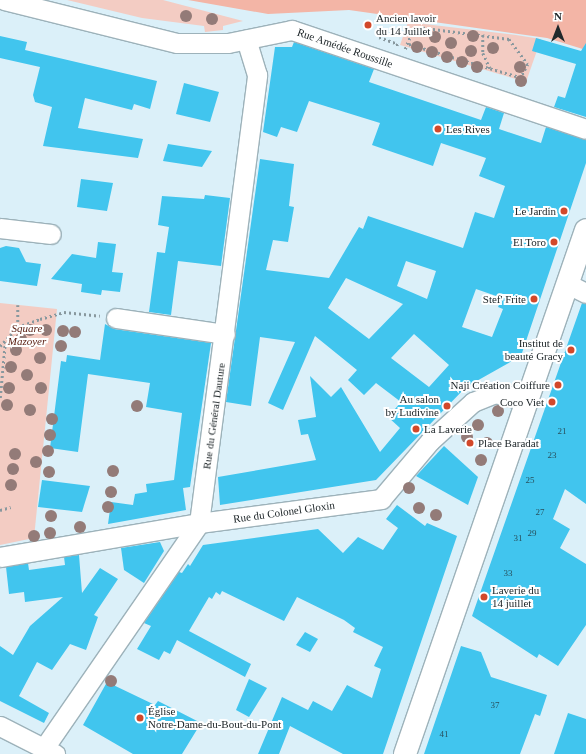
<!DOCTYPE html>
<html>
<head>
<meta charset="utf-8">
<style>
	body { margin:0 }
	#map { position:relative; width:586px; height:754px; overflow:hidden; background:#dbf0f9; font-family:Georgia,serif }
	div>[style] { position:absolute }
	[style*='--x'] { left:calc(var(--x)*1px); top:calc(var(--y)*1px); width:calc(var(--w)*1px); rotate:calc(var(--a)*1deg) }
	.green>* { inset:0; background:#f3ccc3 }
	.water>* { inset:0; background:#f3b5a6 }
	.building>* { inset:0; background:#41c5ee }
	.path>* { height:2.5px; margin-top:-1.25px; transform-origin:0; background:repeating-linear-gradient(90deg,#88989e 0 2px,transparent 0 5px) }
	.roads { filter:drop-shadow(1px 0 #9db2ba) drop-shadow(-1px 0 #9db2ba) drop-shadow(0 1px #9db2ba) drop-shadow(0 -1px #9db2ba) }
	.minor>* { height:19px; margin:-9.5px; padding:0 9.5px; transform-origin:9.5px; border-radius:9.5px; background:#fff }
	.major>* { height:22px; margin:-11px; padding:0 11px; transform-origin:11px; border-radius:11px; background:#fff }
	.trees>* { width:12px; height:12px; margin:-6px; border-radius:50%; background:#937b78 }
	.dots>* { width:11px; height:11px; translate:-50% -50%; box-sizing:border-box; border:2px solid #fff; border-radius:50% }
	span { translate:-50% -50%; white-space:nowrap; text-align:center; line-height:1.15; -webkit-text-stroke:4px #fff; paint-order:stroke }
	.number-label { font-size:9px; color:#284f5c }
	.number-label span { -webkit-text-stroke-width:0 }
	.poi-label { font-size:11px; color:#20282b }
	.left { translate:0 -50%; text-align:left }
	.right { translate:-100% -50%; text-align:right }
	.street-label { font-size:11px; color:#20282b }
	.park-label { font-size:11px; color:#581b0e; font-style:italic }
	.north { position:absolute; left:538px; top:8px; width:40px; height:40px; -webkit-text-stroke:3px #fff; paint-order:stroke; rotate:0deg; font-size:11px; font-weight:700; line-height:16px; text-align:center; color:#20282b }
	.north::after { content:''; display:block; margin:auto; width:14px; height:18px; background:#20282b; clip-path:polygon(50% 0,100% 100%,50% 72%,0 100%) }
</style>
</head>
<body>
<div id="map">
	<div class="green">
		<i style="clip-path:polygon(67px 0,163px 0,243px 21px,223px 26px,223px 30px,205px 32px,204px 26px,142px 18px)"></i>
		<i style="clip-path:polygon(408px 22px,516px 35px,541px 39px,526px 82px,400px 45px)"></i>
		<i style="clip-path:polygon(0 303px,57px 309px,34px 538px,0 545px)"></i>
	</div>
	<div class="water">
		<i style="clip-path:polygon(188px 0,586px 0,586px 50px,547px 38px,349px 10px,268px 14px)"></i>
	</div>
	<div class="building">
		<i style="clip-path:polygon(0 36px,27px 42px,25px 50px,157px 81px,150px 109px,134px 104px,132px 110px,85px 98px,78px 128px,143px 139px,138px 158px,43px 146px,52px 107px,35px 102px,33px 95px,40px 67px,0 58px)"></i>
		<i style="clip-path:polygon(536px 38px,581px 51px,586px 43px,586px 117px,554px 107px,558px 96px,565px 98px,576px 64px,532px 51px)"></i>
		<i style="clip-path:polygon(evenodd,294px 42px,374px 69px,369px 82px,481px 120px,486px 107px,504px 113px,499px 129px,541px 143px,546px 127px,586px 140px,586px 163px,521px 356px,466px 387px,376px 480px,220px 505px,218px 477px,316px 460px,308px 434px,301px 435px,298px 420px,316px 417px,310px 376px,331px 397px,341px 387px,380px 452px,400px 428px,388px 417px,401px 402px,376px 383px,364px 395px,348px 380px,357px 370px,315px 336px,283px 410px,268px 403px,295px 342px,260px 337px,251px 406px,226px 402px,260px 159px,294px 164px,289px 206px,294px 207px,288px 242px,273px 240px,266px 270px,329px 278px,359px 227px,363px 229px,368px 216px,463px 248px,475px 212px,494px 218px,505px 186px,479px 176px,486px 158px,441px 143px,433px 166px,372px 145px,380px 123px,309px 101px,297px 132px,281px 127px,277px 137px,263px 132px,275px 47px,292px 47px,294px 42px,406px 261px,436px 271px,427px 299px,397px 286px,406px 261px,294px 42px,346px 278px,403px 304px,369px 339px,328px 308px,346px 278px,294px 42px,476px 289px,502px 298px,498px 307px,503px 309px,492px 337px,462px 327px,476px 289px,294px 42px,414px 334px,449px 365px,429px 387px,391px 358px,414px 334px)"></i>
		<i style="clip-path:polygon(184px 83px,219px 92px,210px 122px,176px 114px)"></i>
		<i style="clip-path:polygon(168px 144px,212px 151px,202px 167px,163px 161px)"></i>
		<i style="clip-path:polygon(81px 179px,113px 183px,107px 211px,77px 207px)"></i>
		<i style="clip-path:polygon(205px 195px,230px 198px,221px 266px,178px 261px,171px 315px,149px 312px,157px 252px,165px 253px,169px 227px,158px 225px,162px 196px,204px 199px)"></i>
		<i style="clip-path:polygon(98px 242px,116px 244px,112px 272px,123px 273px,120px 292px,102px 290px,101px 295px,81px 292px,82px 284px,51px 279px,72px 254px,96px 258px)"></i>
		<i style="clip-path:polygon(6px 246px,19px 248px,26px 262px,41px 264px,37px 286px,0 281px,0 248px)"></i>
		<i style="clip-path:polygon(582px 303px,586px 304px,586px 504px,565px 489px,553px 519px,570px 529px,560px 548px,586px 564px,586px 625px,558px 666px,539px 654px,537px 658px,472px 616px)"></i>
		<i style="clip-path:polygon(105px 324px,114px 329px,211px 343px,190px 487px,183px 488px,186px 510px,108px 524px,111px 502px,133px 505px,135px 494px,147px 492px,146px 484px,174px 480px,182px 413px,146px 407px,150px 383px,88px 374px,78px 452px,50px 448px,61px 361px,66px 362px,67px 355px,100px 360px)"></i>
		<i style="clip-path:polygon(444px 446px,478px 477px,468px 505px,416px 476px)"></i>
		<i style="clip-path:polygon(42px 480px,90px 486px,82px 512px,38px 507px)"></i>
		<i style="clip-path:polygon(397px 505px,425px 526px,427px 523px,457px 536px,383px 754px,343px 754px,290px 726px,279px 754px,258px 754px,282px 697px,308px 710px,313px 701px,332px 711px,347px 685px,372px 698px,381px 669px,374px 666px,383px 647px,353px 632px,355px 628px,344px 620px,297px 597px,284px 621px,222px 591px,220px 595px,216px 592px,212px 599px,209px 597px,189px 631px,251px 664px,245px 677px,177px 640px,170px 654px,164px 651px,159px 660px,137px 649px,151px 626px,144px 623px,179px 572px,182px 573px,188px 564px,190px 566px,203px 545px,318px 529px,343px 553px,358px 537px,383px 550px,398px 528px,386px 519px)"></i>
		<i style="clip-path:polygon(160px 542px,164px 551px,144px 583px,124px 570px,121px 548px)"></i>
		<i style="clip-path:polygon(79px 555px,82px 593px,100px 568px,118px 579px,94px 615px,98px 617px,86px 650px,70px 644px,52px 670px,37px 662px,19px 696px,49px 713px,44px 723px,0 701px,0 646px,13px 655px,30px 626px,63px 597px,25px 602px,24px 592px,9px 594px,6px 567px,28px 563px,29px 570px,65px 565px,64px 557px)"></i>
		<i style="clip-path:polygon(305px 632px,318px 639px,310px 652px,296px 645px)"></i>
		<i style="clip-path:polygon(461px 646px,481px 652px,491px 677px,547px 695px,540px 716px,535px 714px,520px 754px,424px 754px)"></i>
		<i style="clip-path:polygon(249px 679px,267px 688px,249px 717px,236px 710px)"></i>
		<i style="clip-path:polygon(107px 682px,155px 705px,158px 701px,201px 723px,182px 754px,133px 754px,83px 725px)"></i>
		<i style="clip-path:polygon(568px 713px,586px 719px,586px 754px,554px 754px)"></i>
	</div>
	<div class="path">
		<i style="--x:483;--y:35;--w:18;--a:90"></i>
		<i style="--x:483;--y:53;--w:17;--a:65"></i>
		<i style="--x:379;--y:37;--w:20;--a:20"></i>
		<i style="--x:398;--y:44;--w:4;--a:124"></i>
		<i style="--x:405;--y:49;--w:22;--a:-68"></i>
		<i style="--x:413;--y:29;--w:5;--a:-22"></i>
		<i style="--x:418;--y:27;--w:92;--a:7.5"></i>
		<i style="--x:509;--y:39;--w:31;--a:53"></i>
		<i style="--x:528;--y:64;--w:16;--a:117"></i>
		<i style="--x:521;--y:78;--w:119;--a:-163.4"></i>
		<i style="--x:18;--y:305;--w:22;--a:90"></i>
		<i style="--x:0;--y:346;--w:26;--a:-47"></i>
		<i style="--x:18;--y:327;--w:23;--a:-20"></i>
		<i style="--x:40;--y:319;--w:25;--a:-16"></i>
		<i style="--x:64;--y:312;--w:36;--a:6"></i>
		<i style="--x:0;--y:398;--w:55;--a:-84.8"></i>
		<i style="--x:0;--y:510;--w:11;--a:-15"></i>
	</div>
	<div class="roads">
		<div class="minor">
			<i style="--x:4;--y:0;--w:178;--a:14"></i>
			<i style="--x:177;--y:43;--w:51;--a:0"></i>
			<i style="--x:228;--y:43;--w:65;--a:-11.5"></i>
			<i style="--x:292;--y:30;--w:310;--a:18.6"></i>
			<i style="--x:0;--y:228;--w:51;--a:6.7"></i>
			<i style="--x:568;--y:284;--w:20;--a:27"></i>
			<i style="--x:116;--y:318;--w:110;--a:8.4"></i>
			<i style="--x:0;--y:557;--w:202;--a:-9.7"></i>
			<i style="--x:199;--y:523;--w:184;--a:-7.5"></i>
			<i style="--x:381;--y:499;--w:76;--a:-49.8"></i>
			<i style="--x:430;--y:441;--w:58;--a:-42.2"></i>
			<i style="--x:473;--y:402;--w:24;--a:-22"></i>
			<i style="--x:495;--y:393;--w:32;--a:14"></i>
			<i style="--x:0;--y:726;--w:62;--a:27"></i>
			<i style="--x:44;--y:748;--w:273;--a:-55.4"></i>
			<i style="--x:199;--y:523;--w:452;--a:-82.6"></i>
			<i style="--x:257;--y:75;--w:37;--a:-107"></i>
		</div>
		<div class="major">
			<i style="--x:405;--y:754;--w:554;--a:-70.94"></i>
		</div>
	</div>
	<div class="trees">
		<i style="left:186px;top:16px"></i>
		<i style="left:212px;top:19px"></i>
		<i style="left:473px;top:36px"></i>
		<i style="left:435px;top:37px"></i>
		<i style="left:451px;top:43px"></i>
		<i style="left:417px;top:47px"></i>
		<i style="left:493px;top:48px"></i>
		<i style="left:471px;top:51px"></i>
		<i style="left:432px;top:52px"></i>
		<i style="left:447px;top:57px"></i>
		<i style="left:462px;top:62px"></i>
		<i style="left:477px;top:67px"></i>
		<i style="left:520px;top:67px"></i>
		<i style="left:521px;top:81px"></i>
		<i style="left:30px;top:330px"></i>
		<i style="left:46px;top:330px"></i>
		<i style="left:63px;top:331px"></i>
		<i style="left:75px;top:332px"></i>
		<i style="left:21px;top:339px"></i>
		<i style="left:61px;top:346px"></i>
		<i style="left:16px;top:350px"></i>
		<i style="left:40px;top:358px"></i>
		<i style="left:11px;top:367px"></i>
		<i style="left:27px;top:375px"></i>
		<i style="left:9px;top:388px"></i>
		<i style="left:41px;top:388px"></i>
		<i style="left:7px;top:405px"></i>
		<i style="left:137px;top:406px"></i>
		<i style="left:30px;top:410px"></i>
		<i style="left:498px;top:411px"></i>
		<i style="left:52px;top:419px"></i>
		<i style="left:478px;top:425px"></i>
		<i style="left:50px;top:435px"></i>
		<i style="left:467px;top:437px"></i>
		<i style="left:487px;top:443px"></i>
		<i style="left:48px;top:451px"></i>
		<i style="left:15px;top:454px"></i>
		<i style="left:481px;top:460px"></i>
		<i style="left:36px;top:462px"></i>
		<i style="left:13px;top:469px"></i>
		<i style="left:113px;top:471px"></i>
		<i style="left:49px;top:472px"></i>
		<i style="left:11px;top:485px"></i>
		<i style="left:409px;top:488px"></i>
		<i style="left:111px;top:492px"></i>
		<i style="left:108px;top:507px"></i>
		<i style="left:419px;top:508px"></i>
		<i style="left:436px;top:515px"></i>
		<i style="left:51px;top:516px"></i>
		<i style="left:80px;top:527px"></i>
		<i style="left:50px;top:533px"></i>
		<i style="left:34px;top:536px"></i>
		<i style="left:111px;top:681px"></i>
	</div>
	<div class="dots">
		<i style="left:368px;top:25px;background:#d2482a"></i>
		<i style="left:438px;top:129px;background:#d2482a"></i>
		<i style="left:564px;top:211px;background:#d2482a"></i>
		<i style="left:554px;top:242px;background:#d2482a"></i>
		<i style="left:534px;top:299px;background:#d2482a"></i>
		<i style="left:571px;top:350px;background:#d2482a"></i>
		<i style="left:558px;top:385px;background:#d2482a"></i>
		<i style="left:552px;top:402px;background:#d2482a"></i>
		<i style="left:447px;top:406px;background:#d2482a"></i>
		<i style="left:416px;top:429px;background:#d2482a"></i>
		<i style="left:470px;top:443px;background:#d2482a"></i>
		<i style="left:484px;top:597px;background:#d2482a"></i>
		<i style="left:140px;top:718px;background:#d2482a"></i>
	</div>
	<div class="number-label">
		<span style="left:562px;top:431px">21</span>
		<span style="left:552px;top:455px">23</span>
		<span style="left:530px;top:480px">25</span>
		<span style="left:540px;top:512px">27</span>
		<span style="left:532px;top:533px">29</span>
		<span style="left:518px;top:538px">31</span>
		<span style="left:508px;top:573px">33</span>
		<span style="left:495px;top:705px">37</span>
		<span style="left:444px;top:734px">41</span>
	</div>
	<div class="poi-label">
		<span class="left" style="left:376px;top:25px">Ancien lavoir<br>du 14 Juillet</span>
		<span class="left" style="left:446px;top:129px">Les Rives</span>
		<span class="right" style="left:556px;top:211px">Le Jardin</span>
		<span class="right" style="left:546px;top:242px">El Toro</span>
		<span class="right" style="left:526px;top:299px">Stef' Frite</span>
		<span class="right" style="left:563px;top:350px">Institut de<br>beauté Gracy</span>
		<span class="right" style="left:550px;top:385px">Naji Création Coiffure</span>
		<span class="right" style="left:439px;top:406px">Au salon<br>by Ludivine</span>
		<span class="right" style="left:544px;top:402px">Coco Viet</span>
		<span class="left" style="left:424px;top:429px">La Laverie</span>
		<span class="left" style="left:478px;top:443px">Place Baradat</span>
		<span class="left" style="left:492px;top:597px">Laverie du<br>14 juillet</span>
		<span class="left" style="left:148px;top:718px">Église<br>Notre-Dame-du-Bout-du-Pont</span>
	</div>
	<div class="street-label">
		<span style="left:345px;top:48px;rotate:19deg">Rue Amédée Roussille</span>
		<span style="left:214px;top:416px;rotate:-82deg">Rue du Général Dauture</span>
		<span style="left:284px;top:512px;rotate:-8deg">Rue du Colonel Gloxin</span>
	</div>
	<div class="park-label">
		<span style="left:27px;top:335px">Square<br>Mazoyer</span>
	</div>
	<div class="north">N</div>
</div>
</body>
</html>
